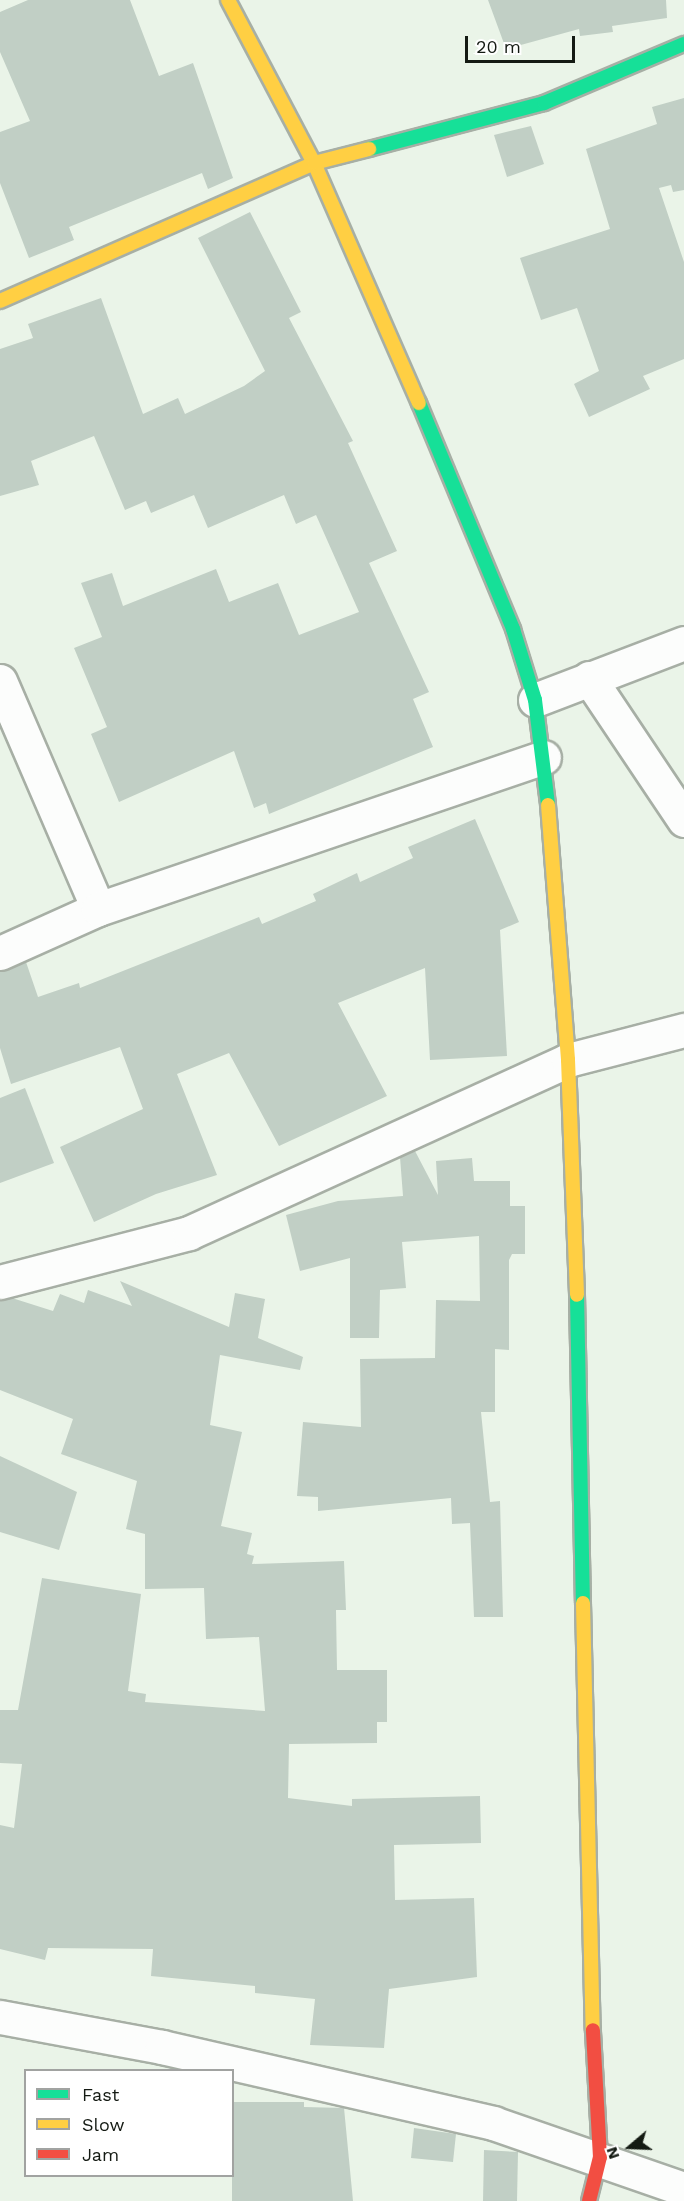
<!DOCTYPE html>
<html>
<head>
<meta charset="utf-8">
<style>
	body { margin:0 }
	#map { position:relative; width:684px; height:2201px; overflow:hidden; background:#eaf4e8; font-family:"Work Sans",sans-serif }
	div>[style] { position:absolute }
	[style*='--x'] { left:calc(var(--x)*1px); top:calc(var(--y)*1px); width:calc(var(--w)*1px); rotate:calc(var(--a)*1deg) }
	.building>* { inset:0; background:#c1cfc5 }
	.roads { filter:drop-shadow(2px 0 #a7afa5) drop-shadow(-2px 0 #a7afa5) drop-shadow(0 2px #a7afa5) drop-shadow(0 -2px #a7afa5) }
	.street>* { height:33px; margin:-16.5px; padding:0 16.5px; transform-origin:16.5px; border-radius:16.5px; background:#fcfdfc }
	.fast>* { height:14px; margin:-7px; padding:0 7px; transform-origin:7px; border-radius:7px; background:#16e098 }
	.slow>* { height:14px; margin:-7px; padding:0 7px; transform-origin:7px; border-radius:7px; background:#ffcf43 }
	.jam>* { height:14px; margin:-7px; padding:0 7px; transform-origin:7px; border-radius:7px; background:#f24e42 }
	span { translate:-50% -50%; white-space:nowrap; text-align:center; line-height:1.15; -webkit-text-stroke:5px #fff; paint-order:stroke }
	.legend { position:absolute; left:24px; top:2069px; width:210px; height:108px; box-sizing:border-box; background:#fff; border:2px solid #a1a3a1; margin:0; padding:8px 10px; list-style:none; font-size:18px; color:#141a13 }
	.legend li { display:flex; align-items:center; gap:12px; height:30px }
	.legend b { width:30px; border:2px solid #a1a3a1 }
	.north { position:absolute; left:600px; top:2117px; width:60px; height:60px; -webkit-text-stroke:4px #fff; paint-order:stroke; rotate:251deg; font-size:16px; font-weight:700; line-height:24px; text-align:center; color:#141a13 }
	.north::after { content:''; display:block; margin:auto; width:21px; height:27px; background:#141a13; clip-path:polygon(50% 0,100% 100%,50% 72%,0 100%) }
	.scale { position:absolute; left:465px; top:36px; width:110px; height:27px; box-sizing:border-box; border:3px solid #141a13; border-top:0; padding-left:8px; font-size:18px; line-height:21px; white-space:nowrap; color:#141a13; -webkit-text-stroke:4px #fff; paint-order:stroke }
</style>
</head>
<body>
<div id="map">
	<div class="building">
		<i style="clip-path:polygon(28px 0,130px 0,159px 76px,193px 63px,233px 178px,208px 189px,202px 173px,69px 227px,74px 240px,29px 258px,0 183px,0 132px,30px 121px,0 52px,0 12px)"></i>
		<i style="clip-path:polygon(488px 0,666px 0,667px 18px,612px 26px,613px 32px,580px 36px,579px 29px,506px 49px)"></i>
		<i style="clip-path:polygon(684px 98px,684px 190px,673px 192px,671px 185px,659px 188px,684px 262px,684px 359px,643px 376px,650px 389px,589px 417px,574px 384px,599px 371px,577px 308px,541px 320px,520px 258px,610px 229px,586px 149px,657px 124px,652px 107px)"></i>
		<i style="clip-path:polygon(531px 126px,544px 164px,507px 177px,494px 135px)"></i>
		<i style="clip-path:polygon(250px 212px,301px 312px,289px 318px,353px 441px,348px 443px,397px 551px,369px 563px,429px 692px,413px 699px,433px 747px,269px 814px,266px 803px,254px 808px,234px 751px,119px 802px,91px 734px,107px 727px,74px 648px,102px 637px,81px 583px,112px 573px,123px 606px,216px 569px,229px 602px,278px 583px,299px 635px,359px 612px,316px 515px,296px 524px,284px 495px,208px 528px,194px 495px,151px 513px,146px 501px,125px 510px,94px 436px,31px 461px,39px 485px,0 496px,0 349px,33px 338px,28px 324px,101px 298px,143px 414px,178px 398px,185px 414px,244px 386px,265px 371px,198px 238px)"></i>
		<i style="clip-path:polygon(475px 819px,519px 922px,500px 930px,507px 1056px,430px 1060px,425px 968px,338px 1003px,387px 1096px,279px 1146px,229px 1053px,177px 1074px,217px 1175px,156px 1194px,94px 1222px,60px 1147px,143px 1109px,120px 1047px,11px 1084px,0 1048px,0 971px,26px 962px,38px 997px,79px 983px,80px 988px,259px 917px,262px 924px,316px 901px,313px 894px,357px 873px,360px 882px,413px 858px,408px 847px)"></i>
		<i style="clip-path:polygon(25px 1088px,54px 1163px,0 1183px,0 1098px)"></i>
		<i style="clip-path:polygon(415px 1151px,438px 1195px,436px 1161px,472px 1158px,474px 1181px,510px 1181px,510px 1206px,525px 1206px,525px 1254px,512px 1254px,509px 1260px,509px 1350px,495px 1349px,495px 1412px,481px 1412px,490px 1502px,500px 1501px,503px 1617px,474px 1617px,470px 1523px,452px 1524px,451px 1498px,318px 1511px,318px 1497px,297px 1496px,303px 1422px,361px 1427px,360px 1359px,435px 1358px,436px 1300px,480px 1301px,479px 1236px,402px 1242px,406px 1288px,380px 1290px,379px 1338px,350px 1338px,350px 1258px,300px 1271px,286px 1215px,338px 1201px,403px 1196px,400px 1157px)"></i>
		<i style="clip-path:polygon(120px 1281px,229px 1327px,235px 1293px,265px 1299px,258px 1338px,303px 1357px,300px 1370px,220px 1355px,210px 1425px,242px 1432px,221px 1526px,252px 1533px,247px 1554px,254px 1556px,252px 1564px,344px 1561px,346px 1610px,336px 1610px,337px 1670px,387px 1670px,387px 1722px,377px 1722px,377px 1743px,289px 1744px,288px 1798px,352px 1806px,352px 1799px,480px 1796px,481px 1843px,394px 1845px,395px 1900px,474px 1898px,477px 1977px,389px 1989px,384px 2048px,310px 2045px,315px 1999px,255px 1993px,255px 1986px,151px 1976px,153px 1949px,48px 1948px,45px 1960px,0 1949px,0 1825px,14px 1828px,22px 1764px,0 1763px,0 1710px,18px 1710px,42px 1578px,141px 1594px,128px 1691px,146px 1694px,145px 1702px,265px 1711px,259px 1637px,206px 1639px,204px 1588px,145px 1589px,145px 1534px,126px 1529px,137px 1481px,61px 1454px,73px 1419px,0 1390px,0 1300px,12px 1298px,53px 1311px,60px 1294px,84px 1303px,88px 1290px,132px 1306px)"></i>
		<i style="clip-path:polygon(0 1456px,77px 1492px,59px 1550px,0 1532px)"></i>
		<i style="clip-path:polygon(232px 2102px,304px 2102px,304px 2107px,344px 2108px,353px 2201px,232px 2201px)"></i>
		<i style="clip-path:polygon(414px 2128px,456px 2134px,453px 2162px,411px 2158px)"></i>
		<i style="clip-path:polygon(484px 2150px,518px 2152px,517px 2201px,483px 2201px)"></i>
	</div>
	<div class="roads">
		<div class="street">
			<i style="--x:589;--y:678;--w:171;--a:56.2"></i>
			<i style="--x:0;--y:681;--w:248;--a:66.7"></i>
			<i style="--x:535;--y:700;--w:160;--a:-20.9"></i>
			<i style="--x:0;--y:953;--w:107;--a:-24.2"></i>
			<i style="--x:98;--y:909;--w:471;--a:-18.8"></i>
			<i style="--x:0;--y:1282;--w:195;--a:-14.5"></i>
			<i style="--x:189;--y:1233;--w:417;--a:-24.5"></i>
			<i style="--x:568;--y:1060;--w:120;--a:-14.5"></i>
			<i style="--x:0;--y:2017;--w:165;--a:10.5"></i>
			<i style="--x:162;--y:2047;--w:340;--a:12.9"></i>
			<i style="--x:493;--y:2123;--w:202;--a:19.1"></i>
		</div>
		<div class="fast">
			<i style="--x:369;--y:149;--w:181;--a:-14.7"></i>
			<i style="--x:544;--y:103;--w:152;--a:-22.9"></i>
			<i style="--x:419;--y:403;--w:245;--a:67.4"></i>
			<i style="--x:513;--y:629;--w:74;--a:72.8"></i>
			<i style="--x:535;--y:700;--w:106;--a:82.9"></i>
			<i style="--x:577;--y:1295;--w:308;--a:88.9"></i>
		</div>
		<div class="slow">
			<i style="--x:228;--y:0;--w:184;--a:62.2"></i>
			<i style="--x:314;--y:163;--w:262;--a:66.4"></i>
			<i style="--x:0;--y:301;--w:343;--a:-23.7"></i>
			<i style="--x:314;--y:163;--w:57;--a:-14.3"></i>
			<i style="--x:548;--y:805;--w:256;--a:85.5"></i>
			<i style="--x:568;--y:1060;--w:235;--a:87.8"></i>
			<i style="--x:583;--y:1603;--w:427;--a:88.7"></i>
		</div>
		<div class="jam">
			<i style="--x:589;--y:2201;--w:45;--a:-76"></i>
			<i style="--x:600;--y:2157;--w:127;--a:-93.2"></i>
		</div>
	</div>
	<ul class="legend">
	<li><b style="height:8px;background:#16e098"></b>Fast</li>
	<li><b style="height:8px;background:#ffcf43"></b>Slow</li>
	<li><b style="height:8px;background:#f24e42"></b>Jam</li>
	</ul>
	<div class="north">N</div>
	<div class="scale">20 m</div>
</div>
</body>
</html>
